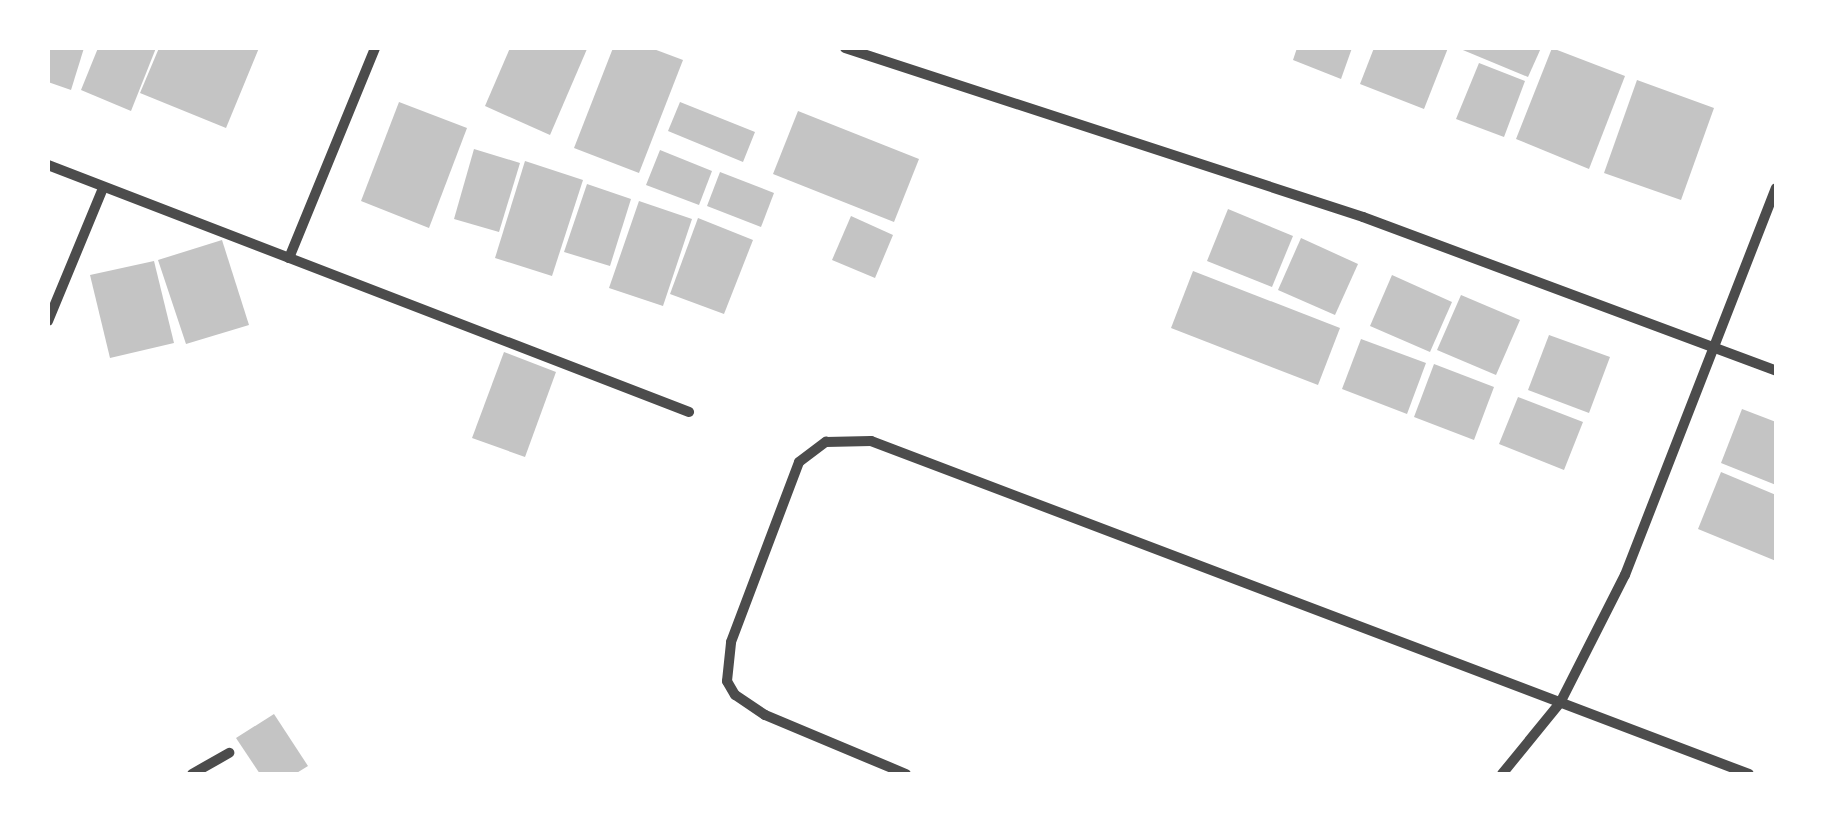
<!DOCTYPE html>
<html>
<head>
<meta charset="utf-8">
<style>
	body { margin:0 }
	#map { position:relative; width:1824px; height:822px; overflow:hidden; background:#fff; font-family:Rubik,sans-serif }
	div>[style] { position:absolute }
	[style*='--x'] { left:calc(var(--x)*1px); top:calc(var(--y)*1px); width:calc(var(--w)*1px); rotate:calc(var(--a)*1deg) }
	.building>* { inset:0; background:#c4c4c4 }
	.minor>* { height:10px; margin:-5px; padding:0 5px; transform-origin:5px; border-radius:5px; background:#4c4c4c }
	span { translate:-50% -50%; white-space:nowrap; text-align:center; line-height:1.15; -webkit-text-stroke:10px #fff; paint-order:stroke }
	.frame { position:absolute; inset:0; border:50px solid #fff; pointer-events:none }
</style>
</head>
<body>
<div id="map">
	<div class="building">
		<i style="clip-path:polygon(48px 48px,84px 48px,71px 90px,48px 82px)"></i>
		<i style="clip-path:polygon(98px 48px,156px 48px,131px 111px,81px 90px)"></i>
		<i style="clip-path:polygon(159px 48px,259px 48px,226px 128px,140px 93px)"></i>
		<i style="clip-path:polygon(510px 48px,587px 49px,550px 135px,485px 106px)"></i>
		<i style="clip-path:polygon(613px 48px,651px 48px,683px 60px,639px 173px,574px 148px)"></i>
		<i style="clip-path:polygon(1297px 48px,1352px 48px,1341px 79px,1293px 60px)"></i>
		<i style="clip-path:polygon(1374px 48px,1448px 48px,1424px 109px,1360px 84px)"></i>
		<i style="clip-path:polygon(1458px 48px,1541px 48px,1528px 77px)"></i>
		<i style="clip-path:polygon(1552px 48px,1625px 76px,1589px 169px,1516px 139px)"></i>
		<i style="clip-path:polygon(1479px 63px,1525px 81px,1504px 137px,1456px 119px)"></i>
		<i style="clip-path:polygon(1637px 80px,1714px 108px,1681px 200px,1604px 173px)"></i>
		<i style="clip-path:polygon(399px 102px,467px 128px,429px 228px,361px 201px)"></i>
		<i style="clip-path:polygon(680px 102px,755px 132px,743px 162px,668px 131px)"></i>
		<i style="clip-path:polygon(798px 111px,919px 159px,894px 222px,773px 174px)"></i>
		<i style="clip-path:polygon(474px 149px,520px 163px,499px 232px,454px 219px)"></i>
		<i style="clip-path:polygon(660px 150px,712px 171px,699px 205px,646px 185px)"></i>
		<i style="clip-path:polygon(525px 161px,583px 180px,552px 276px,495px 258px)"></i>
		<i style="clip-path:polygon(720px 172px,774px 193px,761px 227px,707px 206px)"></i>
		<i style="clip-path:polygon(587px 184px,631px 199px,610px 266px,564px 252px)"></i>
		<i style="clip-path:polygon(639px 201px,692px 219px,663px 306px,609px 288px)"></i>
		<i style="clip-path:polygon(1228px 209px,1293px 236px,1272px 287px,1207px 261px)"></i>
		<i style="clip-path:polygon(851px 216px,893px 235px,875px 278px,832px 260px)"></i>
		<i style="clip-path:polygon(698px 218px,753px 240px,724px 314px,670px 294px)"></i>
		<i style="clip-path:polygon(1301px 238px,1358px 264px,1335px 315px,1278px 290px)"></i>
		<i style="clip-path:polygon(222px 240px,249px 325px,186px 344px,158px 260px)"></i>
		<i style="clip-path:polygon(154px 261px,174px 343px,110px 358px,90px 275px)"></i>
		<i style="clip-path:polygon(1193px 271px,1340px 328px,1318px 385px,1171px 328px)"></i>
		<i style="clip-path:polygon(1392px 275px,1452px 302px,1430px 352px,1370px 326px)"></i>
		<i style="clip-path:polygon(1461px 295px,1520px 320px,1496px 375px,1437px 350px)"></i>
		<i style="clip-path:polygon(1549px 335px,1610px 357px,1589px 413px,1528px 390px)"></i>
		<i style="clip-path:polygon(1361px 339px,1426px 363px,1407px 414px,1342px 389px)"></i>
		<i style="clip-path:polygon(504px 352px,556px 372px,525px 457px,472px 438px)"></i>
		<i style="clip-path:polygon(1434px 364px,1494px 387px,1474px 440px,1414px 417px)"></i>
		<i style="clip-path:polygon(1518px 397px,1583px 422px,1564px 470px,1499px 444px)"></i>
		<i style="clip-path:polygon(1742px 409px,1776px 422px,1776px 485px,1721px 463px)"></i>
		<i style="clip-path:polygon(1721px 472px,1776px 495px,1776px 561px,1698px 529px)"></i>
		<i style="clip-path:polygon(274px 714px,308px 766px,295px 774px,260px 774px,236px 738px)"></i>
	</div>
	<div class="minor">
		<i style="--x:845;--y:48;--w:545;--a:18.07"></i>
		<i style="--x:1363;--y:217;--w:441;--a:20.4"></i>
		<i style="--x:48;--y:165;--w:687;--a:21.07"></i>
		<i style="--x:289;--y:258;--w:227;--a:-67.7"></i>
		<i style="--x:48;--y:321;--w:144;--a:-67.5"></i>
		<i style="--x:192;--y:774;--w:43;--a:-29.6"></i>
		<i style="--x:906;--y:774;--w:153;--a:-157.3"></i>
		<i style="--x:765;--y:715;--w:36;--a:-146"></i>
		<i style="--x:735;--y:695;--w:16;--a:-120"></i>
		<i style="--x:727;--y:681;--w:39;--a:-84"></i>
		<i style="--x:731;--y:642;--w:192;--a:-69.3"></i>
		<i style="--x:799;--y:462;--w:34;--a:-37"></i>
		<i style="--x:826;--y:442;--w:45;--a:-1.3"></i>
		<i style="--x:871;--y:441;--w:939;--a:20.77"></i>
		<i style="--x:1502;--y:774;--w:92;--a:-50.8"></i>
		<i style="--x:1560;--y:703;--w:144;--a:-63.1"></i>
		<i style="--x:1625;--y:575;--w:415;--a:-68.7"></i>
	</div>
	<div class="frame"></div>
</div>
</body>
</html>
